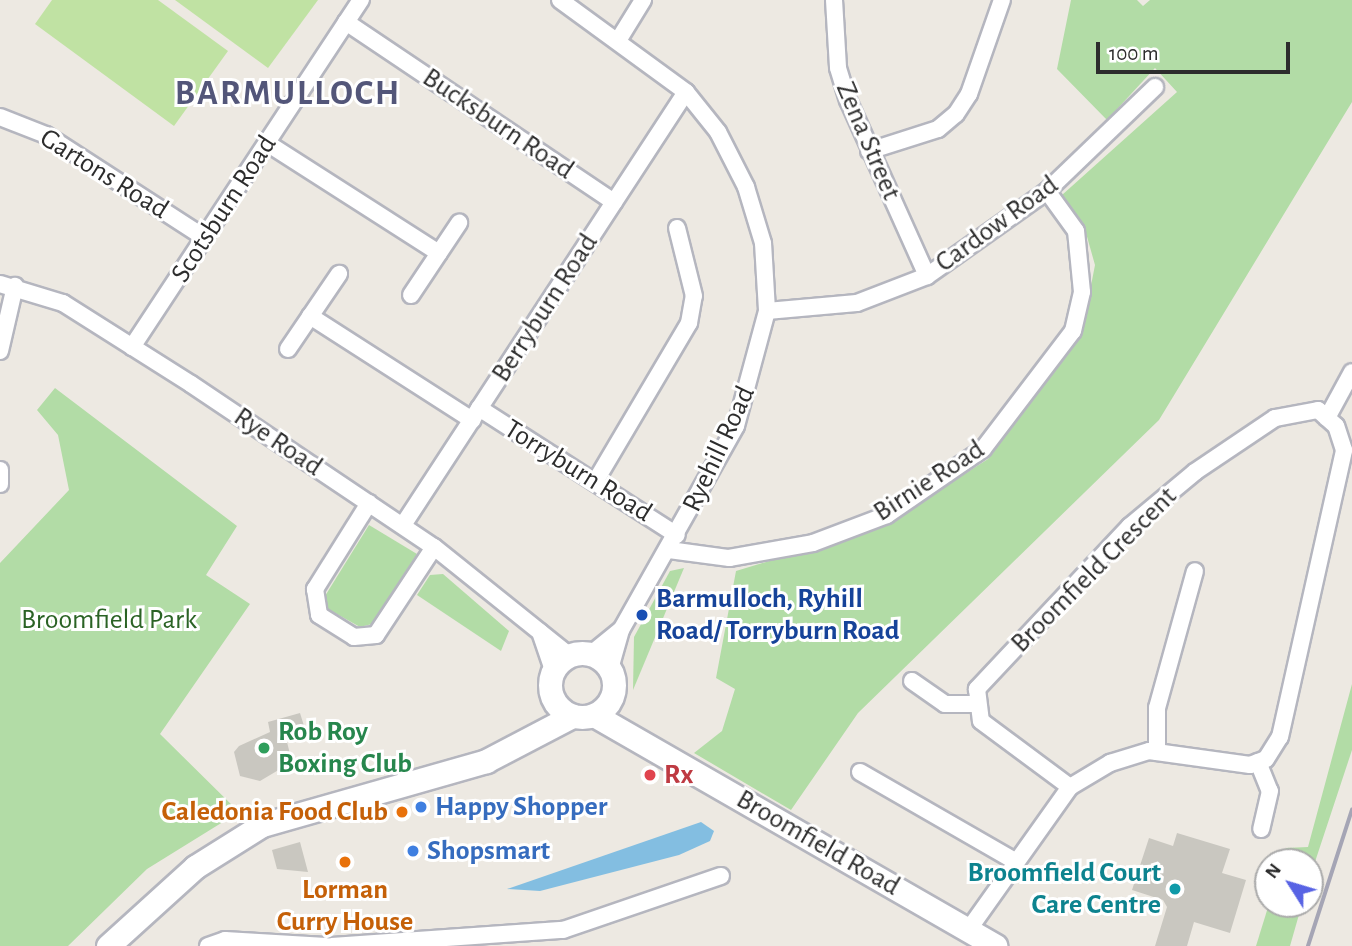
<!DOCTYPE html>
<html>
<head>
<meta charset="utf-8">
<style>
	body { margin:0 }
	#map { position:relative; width:1352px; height:946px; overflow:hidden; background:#ede9e2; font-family:"Alegreya Sans",sans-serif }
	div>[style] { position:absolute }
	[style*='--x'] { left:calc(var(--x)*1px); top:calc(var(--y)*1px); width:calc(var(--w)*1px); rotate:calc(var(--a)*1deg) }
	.green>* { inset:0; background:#b2dca6 }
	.pitch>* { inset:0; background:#c0e2a3 }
	.water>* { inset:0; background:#83bee1 }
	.building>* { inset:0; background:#c9c7c0 }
	.roads { filter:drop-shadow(2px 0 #b5b6bf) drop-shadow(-2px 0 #b5b6bf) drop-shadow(0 2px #b5b6bf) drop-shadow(0 -2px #b5b6bf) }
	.street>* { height:16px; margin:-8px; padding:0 8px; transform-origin:8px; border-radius:8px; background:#fff }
	.secondary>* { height:23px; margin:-11.5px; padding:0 11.5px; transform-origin:11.5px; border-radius:11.5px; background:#fff }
	.secondary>.ring { margin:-11.5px; padding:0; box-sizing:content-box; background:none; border:23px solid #fff; border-radius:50% }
	.rail>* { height:3.5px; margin:-1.75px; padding:0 1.75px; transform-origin:1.75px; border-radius:1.75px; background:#a5a5b5 }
	.dots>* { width:19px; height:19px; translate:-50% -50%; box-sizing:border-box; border:4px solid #fff; border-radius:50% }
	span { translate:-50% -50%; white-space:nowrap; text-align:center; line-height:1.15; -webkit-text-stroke:6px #fff; paint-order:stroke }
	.street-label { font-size:28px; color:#2d2d2d }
	.transit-label { font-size:28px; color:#164399; font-weight:700 }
	.left { translate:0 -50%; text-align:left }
	.park-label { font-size:28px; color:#2b6325 }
	.leisure-label { font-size:28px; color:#27864d; font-weight:700 }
	.health-label { font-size:28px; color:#be3a42; font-weight:700 }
	.shop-label { font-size:28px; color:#366cbe; font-weight:700 }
	.food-label { font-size:28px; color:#c56008; font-weight:700 }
	.right { translate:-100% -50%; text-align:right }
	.culture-label { font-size:28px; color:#0d838f; font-weight:700 }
	.district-label { font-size:35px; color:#535679; font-weight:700; letter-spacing:2px }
	.north { position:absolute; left:1254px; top:848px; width:70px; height:70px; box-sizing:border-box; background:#fff; border:2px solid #ababab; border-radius:50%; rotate:307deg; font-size:19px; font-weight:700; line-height:28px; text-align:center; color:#2d2d2d }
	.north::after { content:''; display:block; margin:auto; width:24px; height:32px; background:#5863e4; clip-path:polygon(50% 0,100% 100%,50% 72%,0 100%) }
	.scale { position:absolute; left:1096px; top:42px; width:194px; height:32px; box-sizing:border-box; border:4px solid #2d2d2d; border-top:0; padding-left:9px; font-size:21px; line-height:24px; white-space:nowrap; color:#2d2d2d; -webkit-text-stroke:5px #fff; paint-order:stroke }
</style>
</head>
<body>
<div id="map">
	<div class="green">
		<i style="clip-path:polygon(1071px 0,1137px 0,1143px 6px,1150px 0,1352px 0,1352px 102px,1159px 420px,858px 713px,791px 810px,694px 753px,722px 731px,735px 689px,716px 678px,736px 571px,882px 527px,988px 459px,1081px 337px,1095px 265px,1084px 226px,1062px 195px,1177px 92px,1155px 68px,1107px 120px,1057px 69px)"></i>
		<i style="clip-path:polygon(55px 388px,237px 526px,206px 575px,250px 604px,160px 734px,239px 812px,147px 869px,68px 946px,0 946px,0 563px,69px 490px,58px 435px,37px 410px)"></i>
		<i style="clip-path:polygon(369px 525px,417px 554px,372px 624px,360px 627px,328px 609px,325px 596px)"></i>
		<i style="clip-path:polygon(684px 568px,633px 690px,634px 637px,670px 571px)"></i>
		<i style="clip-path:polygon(443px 574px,509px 631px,501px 651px,417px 595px,430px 575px)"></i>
		<i style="clip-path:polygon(1352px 684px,1352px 750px,1310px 877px,1310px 862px,1282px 862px,1286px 848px,1308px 847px)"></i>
		<i style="clip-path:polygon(1269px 904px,1302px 904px,1290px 946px,1256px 946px)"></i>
	</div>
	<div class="pitch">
		<i style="clip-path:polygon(52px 0,158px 0,228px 51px,174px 126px,35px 24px)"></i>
		<i style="clip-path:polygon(175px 0,318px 0,268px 68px)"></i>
	</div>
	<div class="water">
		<i style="clip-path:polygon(701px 822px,714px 831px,710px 841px,679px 855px,540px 891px,507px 889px)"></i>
	</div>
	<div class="building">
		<i style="clip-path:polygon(300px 713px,305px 729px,285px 734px,292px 762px,260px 781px,240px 776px,234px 752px,239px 746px,270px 732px,268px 722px)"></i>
		<i style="clip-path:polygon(1177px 833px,1230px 849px,1222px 873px,1246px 880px,1230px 933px,1194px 922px,1187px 946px,1155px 946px,1167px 907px,1163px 900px,1132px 890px,1149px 838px,1173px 846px)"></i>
		<i style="clip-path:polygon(300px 842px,308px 872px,277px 869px,272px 850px)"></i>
	</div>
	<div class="roads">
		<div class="street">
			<i style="--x:560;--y:0;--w:156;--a:36.1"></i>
			<i style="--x:686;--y:92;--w:51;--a:51.3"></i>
			<i style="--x:718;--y:132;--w:62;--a:63"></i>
			<i style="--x:746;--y:187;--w:59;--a:73.1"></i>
			<i style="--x:763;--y:243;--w:68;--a:86.6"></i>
			<i style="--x:767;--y:311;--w:119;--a:105.1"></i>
			<i style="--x:736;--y:426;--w:234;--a:119.4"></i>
			<i style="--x:621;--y:630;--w:41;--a:105.8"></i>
			<i style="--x:834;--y:0;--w:68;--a:86.6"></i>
			<i style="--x:838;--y:68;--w:34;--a:73"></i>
			<i style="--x:848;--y:100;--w:193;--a:65.8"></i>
			<i style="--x:346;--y:22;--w:323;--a:33.9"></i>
			<i style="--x:619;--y:39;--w:46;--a:-58.4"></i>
			<i style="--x:0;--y:117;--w:49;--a:21.4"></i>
			<i style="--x:46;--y:135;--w:189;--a:32.9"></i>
			<i style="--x:267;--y:143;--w:204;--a:32.6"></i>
			<i style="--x:869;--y:151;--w:72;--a:-17.7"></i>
			<i style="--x:938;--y:129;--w:23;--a:-40"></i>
			<i style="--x:956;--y:114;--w:24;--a:-57"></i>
			<i style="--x:969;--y:94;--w:100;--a:-70.7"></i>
			<i style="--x:0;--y:284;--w:66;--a:16.8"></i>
			<i style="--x:63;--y:303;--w:151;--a:32.3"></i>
			<i style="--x:191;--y:384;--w:293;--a:33.9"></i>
			<i style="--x:434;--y:547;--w:173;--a:38.7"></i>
			<i style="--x:411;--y:295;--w:87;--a:-56.3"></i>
			<i style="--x:767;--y:311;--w:90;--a:-5.1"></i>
			<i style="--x:857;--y:303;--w:75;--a:-21.1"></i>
			<i style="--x:927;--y:276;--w:147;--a:-35.3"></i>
			<i style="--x:1047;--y:191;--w:150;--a:-43.9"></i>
			<i style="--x:310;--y:316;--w:193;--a:32.7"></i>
			<i style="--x:132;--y:347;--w:416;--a:-56.6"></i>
			<i style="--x:288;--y:349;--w:91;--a:-55.8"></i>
			<i style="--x:0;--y:351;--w:67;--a:-77"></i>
			<i style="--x:479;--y:408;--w:235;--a:32.7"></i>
			<i style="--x:1327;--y:418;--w:52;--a:-61.5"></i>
			<i style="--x:0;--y:470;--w:14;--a:90"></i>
			<i style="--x:595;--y:482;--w:185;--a:-59.4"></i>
			<i style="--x:689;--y:323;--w:27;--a:-80"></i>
			<i style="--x:694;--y:296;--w:70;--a:-104"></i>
			<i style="--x:369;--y:503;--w:102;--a:122.1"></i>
			<i style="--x:315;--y:589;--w:26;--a:81"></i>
			<i style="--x:319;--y:615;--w:41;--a:32.2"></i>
			<i style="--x:354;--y:637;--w:22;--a:-5"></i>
			<i style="--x:376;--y:635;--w:105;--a:-56.6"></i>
			<i style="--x:403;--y:525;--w:517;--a:-56.83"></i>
			<i style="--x:669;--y:550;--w:61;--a:7.6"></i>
			<i style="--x:729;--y:558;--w:85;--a:-10.1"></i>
			<i style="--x:813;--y:543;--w:79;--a:-20.7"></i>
			<i style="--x:887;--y:515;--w:116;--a:-34.5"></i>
			<i style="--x:983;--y:449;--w:148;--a:-52.7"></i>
			<i style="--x:1073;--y:331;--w:40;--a:-77"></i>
			<i style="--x:1082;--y:292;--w:61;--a:-95.6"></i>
			<i style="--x:1076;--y:231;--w:49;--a:-125.9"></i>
			<i style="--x:540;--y:632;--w:40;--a:71.1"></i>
			<i style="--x:591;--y:654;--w:38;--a:-39"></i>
			<i style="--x:912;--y:681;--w:40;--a:34.9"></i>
			<i style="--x:945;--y:704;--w:29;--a:0"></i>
			<i style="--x:1157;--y:752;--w:44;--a:-90"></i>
			<i style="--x:1157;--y:708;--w:142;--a:-74.5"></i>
			<i style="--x:1258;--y:762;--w:31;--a:68"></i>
			<i style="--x:1270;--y:791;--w:39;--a:103"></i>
			<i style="--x:860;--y:772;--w:177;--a:29.9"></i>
			<i style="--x:969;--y:929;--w:174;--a:-54.6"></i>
			<i style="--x:1070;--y:787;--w:47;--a:-31"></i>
			<i style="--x:1110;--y:763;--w:41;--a:-17.1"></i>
			<i style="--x:1149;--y:751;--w:102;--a:7.9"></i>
			<i style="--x:1250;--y:765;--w:17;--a:-21"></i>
			<i style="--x:1266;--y:759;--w:26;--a:-58"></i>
			<i style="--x:1280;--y:737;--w:294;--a:-77.4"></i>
			<i style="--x:1344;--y:450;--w:25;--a:-108"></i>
			<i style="--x:1336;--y:426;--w:24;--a:-138"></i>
			<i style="--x:1318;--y:410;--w:44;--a:169.5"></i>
			<i style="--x:1275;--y:418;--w:97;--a:146"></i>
			<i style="--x:1195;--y:472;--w:85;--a:140.3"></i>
			<i style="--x:1130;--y:526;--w:224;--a:133.2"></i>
			<i style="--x:977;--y:689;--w:32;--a:83"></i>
			<i style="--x:981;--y:721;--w:111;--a:36.6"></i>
			<i style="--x:208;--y:946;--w:18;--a:-19"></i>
			<i style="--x:225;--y:940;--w:101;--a:3.4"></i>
			<i style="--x:332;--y:946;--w:232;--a:-4"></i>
			<i style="--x:563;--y:930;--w:167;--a:-18.9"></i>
		</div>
		<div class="secondary">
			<i class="ring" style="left:550px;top:653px;width:41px;height:41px"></i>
			<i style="--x:594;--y:715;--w:463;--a:29.9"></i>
			<i style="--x:108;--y:946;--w:118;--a:-42.2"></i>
			<i style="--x:195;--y:867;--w:79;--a:-32.1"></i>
			<i style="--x:262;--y:825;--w:233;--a:-15.9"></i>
			<i style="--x:486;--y:761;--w:97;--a:-27.6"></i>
		</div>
	</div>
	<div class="rail">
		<i style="--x:1308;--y:946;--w:143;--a:-72.1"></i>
	</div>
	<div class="dots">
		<i style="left:642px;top:615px;background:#1a4fb4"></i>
		<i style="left:264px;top:748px;background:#2e9e5b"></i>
		<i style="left:650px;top:775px;background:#e0444e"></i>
		<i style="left:421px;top:807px;background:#3f7fe0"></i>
		<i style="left:402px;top:812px;background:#e8710a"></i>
		<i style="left:413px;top:851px;background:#3f7fe0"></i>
		<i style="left:345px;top:862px;background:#e8710a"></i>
		<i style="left:1175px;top:889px;background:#0f9aa8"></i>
	</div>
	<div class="street-label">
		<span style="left:498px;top:124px;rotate:34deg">Bucksburn Road</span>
		<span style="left:868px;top:141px;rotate:67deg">Zena Street</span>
		<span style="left:104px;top:174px;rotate:32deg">Gartons Road</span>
		<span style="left:224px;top:209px;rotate:-57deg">Scotsburn Road</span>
		<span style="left:997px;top:224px;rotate:-36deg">Cardow Road</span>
		<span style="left:545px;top:308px;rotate:-57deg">Berryburn Road</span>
		<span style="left:278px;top:442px;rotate:34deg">Rye Road</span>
		<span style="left:719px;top:449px;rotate:-65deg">Ryehill Road</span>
		<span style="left:578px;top:471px;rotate:32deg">Torryburn Road</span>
		<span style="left:929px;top:481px;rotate:-33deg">Birnie Road</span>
		<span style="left:1094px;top:570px;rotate:-45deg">Broomfield Crescent</span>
		<span style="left:818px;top:843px;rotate:30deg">Broomfield Road</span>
	</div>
	<div class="transit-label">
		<span class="left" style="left:656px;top:615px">Barmulloch, Ryhill<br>Road/ Torryburn Road</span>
	</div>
	<div class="park-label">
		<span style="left:109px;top:620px">Broomfield Park</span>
	</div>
	<div class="leisure-label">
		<span class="left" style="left:278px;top:748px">Rob Roy<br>Boxing Club</span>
	</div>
	<div class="health-label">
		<span class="left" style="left:664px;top:775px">Rx</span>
	</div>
	<div class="shop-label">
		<span class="left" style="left:435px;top:807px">Happy Shopper</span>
		<span class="left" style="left:427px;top:851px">Shopsmart</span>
	</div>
	<div class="food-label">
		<span class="right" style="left:388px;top:812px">Caledonia Food Club</span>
		<span style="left:345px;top:906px">Lorman<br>Curry House</span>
	</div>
	<div class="culture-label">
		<span class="right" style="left:1161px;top:889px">Broomfield Court<br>Care Centre</span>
	</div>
	<div class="district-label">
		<span style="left:288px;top:94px">BARMULLOCH</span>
	</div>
	<div class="north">N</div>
	<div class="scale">100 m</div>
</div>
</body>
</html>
